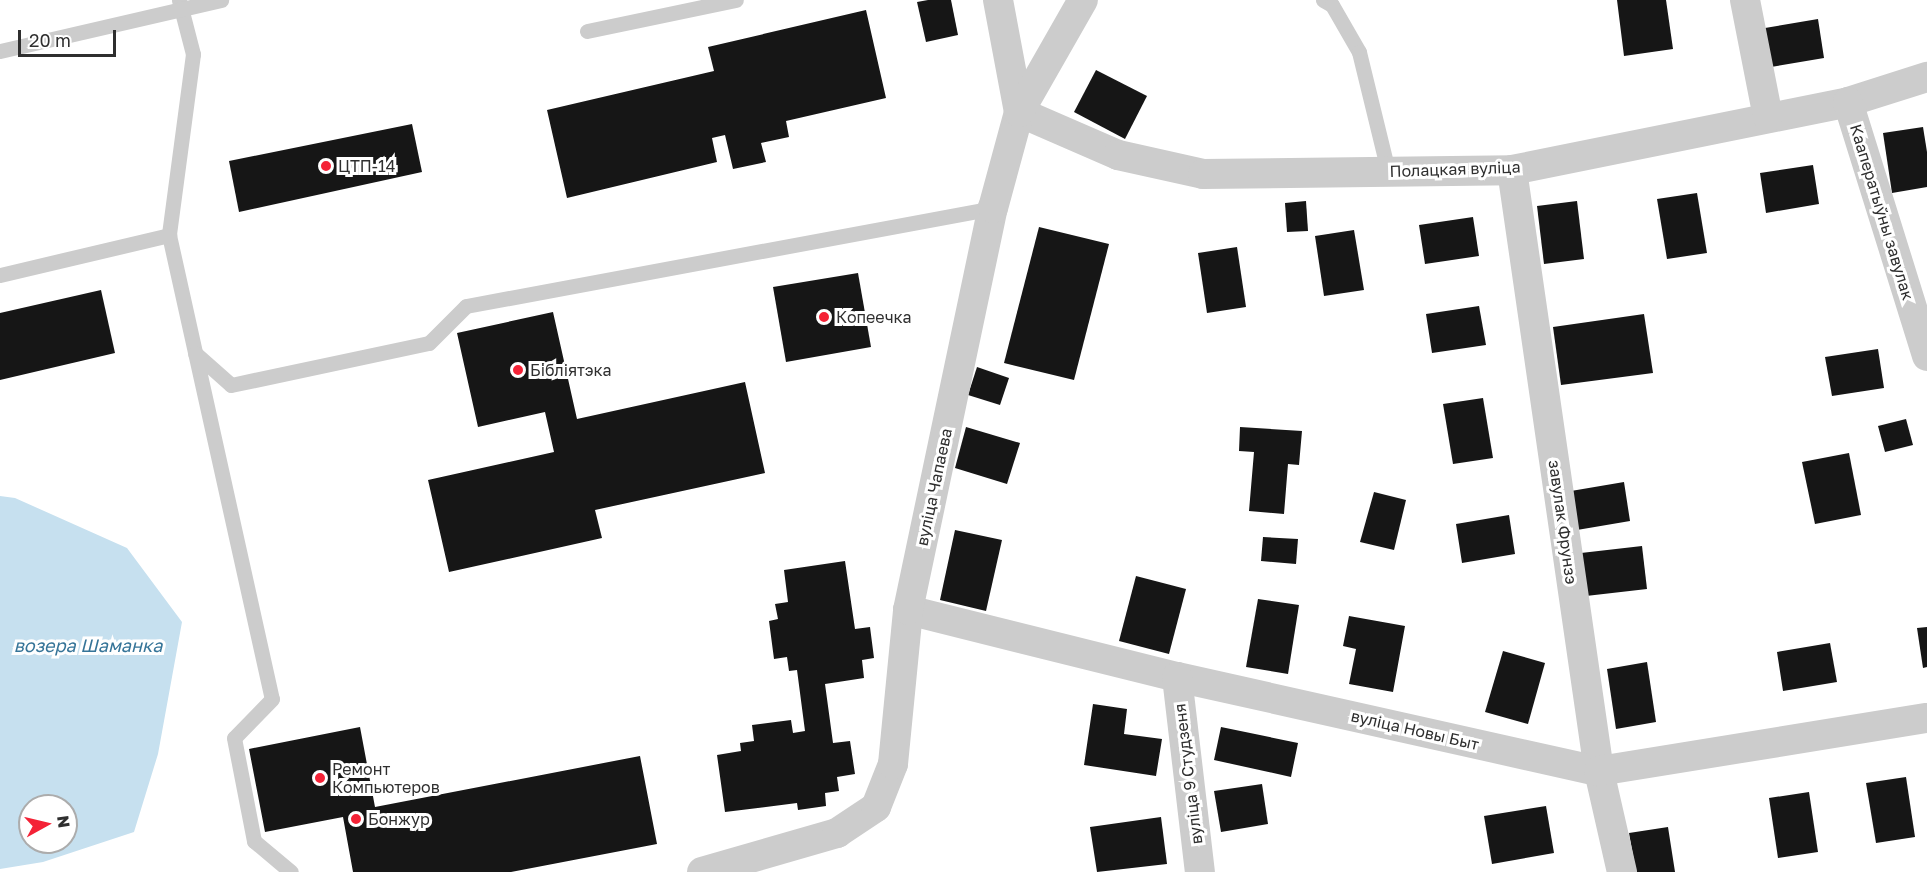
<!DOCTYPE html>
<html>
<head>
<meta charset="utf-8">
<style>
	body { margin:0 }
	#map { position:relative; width:1927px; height:872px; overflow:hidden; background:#fff; font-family:"Golos Text",sans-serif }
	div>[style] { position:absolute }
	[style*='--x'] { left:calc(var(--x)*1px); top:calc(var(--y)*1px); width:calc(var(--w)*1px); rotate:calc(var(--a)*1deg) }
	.water>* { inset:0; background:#c6e0ef }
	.building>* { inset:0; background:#161616 }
	.lane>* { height:15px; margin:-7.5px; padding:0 7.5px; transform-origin:7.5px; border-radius:7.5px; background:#ccc }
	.street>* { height:30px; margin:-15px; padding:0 15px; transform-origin:15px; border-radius:15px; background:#ccc }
	.dots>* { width:16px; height:16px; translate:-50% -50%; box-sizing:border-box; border:3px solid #fff; border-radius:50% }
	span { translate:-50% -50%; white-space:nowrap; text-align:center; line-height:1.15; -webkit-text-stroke:6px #fff; paint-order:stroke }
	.poi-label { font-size:16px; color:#2f2f2f }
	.left { translate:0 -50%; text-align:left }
	.street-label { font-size:16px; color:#2f2f2f }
	.water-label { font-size:18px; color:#357498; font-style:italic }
	.north { position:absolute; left:18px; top:794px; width:60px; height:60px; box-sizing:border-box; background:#fff; border:2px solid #acacac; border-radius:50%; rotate:82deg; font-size:16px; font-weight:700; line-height:24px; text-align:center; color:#2f2f2f }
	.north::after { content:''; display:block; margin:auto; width:21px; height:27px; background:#f42236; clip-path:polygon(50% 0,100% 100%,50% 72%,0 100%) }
	.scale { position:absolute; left:18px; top:30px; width:98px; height:27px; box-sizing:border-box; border:3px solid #2f2f2f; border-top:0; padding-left:8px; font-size:18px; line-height:21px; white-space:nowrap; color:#2f2f2f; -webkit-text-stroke:4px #fff; paint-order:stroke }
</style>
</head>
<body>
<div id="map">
	<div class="water">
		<i style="clip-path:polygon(evenodd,0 496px,15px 498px,127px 548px,182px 622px,158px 754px,134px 832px,43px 862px,0 869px,0 496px,30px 806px,66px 806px,66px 842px,30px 842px,30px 806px)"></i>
	</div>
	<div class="building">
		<i style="clip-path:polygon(928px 0,951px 0,958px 35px,926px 42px,917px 2px)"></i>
		<i style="clip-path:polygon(1617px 0,1666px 0,1673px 49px,1624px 56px)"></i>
		<i style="clip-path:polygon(866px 10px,886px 98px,786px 121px,789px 137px,761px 143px,766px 162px,733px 169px,725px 135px,712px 138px,717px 162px,567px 198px,547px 110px,714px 71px,708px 47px)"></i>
		<i style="clip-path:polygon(1818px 19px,1824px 58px,1771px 67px,1765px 28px)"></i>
		<i style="clip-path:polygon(1096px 70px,1147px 96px,1125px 139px,1074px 112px)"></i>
		<i style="clip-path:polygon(412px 124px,422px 172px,239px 212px,229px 161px)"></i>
		<i style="clip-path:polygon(1923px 127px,1927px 152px,1927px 187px,1892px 193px,1883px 133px)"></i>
		<i style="clip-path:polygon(1813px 165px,1819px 204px,1766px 213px,1760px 173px)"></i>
		<i style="clip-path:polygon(1697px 193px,1707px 253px,1667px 259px,1657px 199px)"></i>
		<i style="clip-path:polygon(1306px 201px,1308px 231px,1287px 232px,1285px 203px)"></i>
		<i style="clip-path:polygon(1577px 201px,1584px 259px,1544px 264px,1537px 206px)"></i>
		<i style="clip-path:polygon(1473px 217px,1479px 256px,1425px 264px,1419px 225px)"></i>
		<i style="clip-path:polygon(1039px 227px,1109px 244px,1074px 380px,1004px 363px)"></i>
		<i style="clip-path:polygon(1354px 230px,1364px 290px,1324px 296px,1315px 236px)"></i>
		<i style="clip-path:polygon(1237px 247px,1246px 307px,1207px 313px,1198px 253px)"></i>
		<i style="clip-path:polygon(858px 273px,871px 347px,786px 362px,773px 287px)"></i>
		<i style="clip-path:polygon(101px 290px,115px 353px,0 380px,0 313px)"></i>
		<i style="clip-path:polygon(1479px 306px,1486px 345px,1432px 353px,1426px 314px)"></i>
		<i style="clip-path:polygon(553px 312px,577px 419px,745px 382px,765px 473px,595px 510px,602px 538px,449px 572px,428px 480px,554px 452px,545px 412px,478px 427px,457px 333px)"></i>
		<i style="clip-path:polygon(1644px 314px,1653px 373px,1561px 385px,1553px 327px)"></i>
		<i style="clip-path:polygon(1878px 349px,1884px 388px,1832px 396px,1825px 357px)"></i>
		<i style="clip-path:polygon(977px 367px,1009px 378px,1000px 405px,968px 395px)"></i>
		<i style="clip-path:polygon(1483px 398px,1493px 458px,1453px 464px,1443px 404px)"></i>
		<i style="clip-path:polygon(1906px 419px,1913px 445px,1885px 452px,1878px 426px)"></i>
		<i style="clip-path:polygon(966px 427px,1020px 443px,1007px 484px,955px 468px)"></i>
		<i style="clip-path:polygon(1240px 427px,1302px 431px,1299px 465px,1288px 464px,1284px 514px,1249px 511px,1254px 452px,1239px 451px)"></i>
		<i style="clip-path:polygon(1849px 453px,1861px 515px,1815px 524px,1802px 462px)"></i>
		<i style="clip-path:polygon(1624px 482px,1630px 521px,1577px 530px,1571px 491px)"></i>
		<i style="clip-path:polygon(1374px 492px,1406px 500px,1394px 550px,1360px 542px)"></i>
		<i style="clip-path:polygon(1509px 515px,1515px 554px,1462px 563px,1456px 524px)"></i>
		<i style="clip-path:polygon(955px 530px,1002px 540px,986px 611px,940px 600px)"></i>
		<i style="clip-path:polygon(1263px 537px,1298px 539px,1296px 564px,1261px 561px)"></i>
		<i style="clip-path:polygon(1642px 546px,1647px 589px,1586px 596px,1581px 553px)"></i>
		<i style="clip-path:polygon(845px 561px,855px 629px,870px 627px,874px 658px,862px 660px,864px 678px,825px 684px,833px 743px,850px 741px,855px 774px,837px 777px,839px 791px,825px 793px,826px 806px,798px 810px,797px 803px,725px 812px,717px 755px,741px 751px,740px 743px,754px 741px,752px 725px,791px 720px,793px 733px,805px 731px,797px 670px,789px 671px,787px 657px,774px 659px,769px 621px,778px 619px,775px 604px,788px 602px,784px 570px)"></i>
		<i style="clip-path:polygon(1136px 576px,1186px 589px,1169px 654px,1119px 641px)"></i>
		<i style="clip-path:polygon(1258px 599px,1299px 605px,1288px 674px,1246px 667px)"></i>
		<i style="clip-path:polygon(1349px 616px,1405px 626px,1393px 692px,1349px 684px,1356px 649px,1343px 646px)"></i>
		<i style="clip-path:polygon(1927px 627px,1927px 667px,1923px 668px,1917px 628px)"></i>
		<i style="clip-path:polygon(1830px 643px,1837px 682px,1783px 691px,1777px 652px)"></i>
		<i style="clip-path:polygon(1503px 651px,1545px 663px,1528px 724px,1485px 712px)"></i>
		<i style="clip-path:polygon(1647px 662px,1656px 722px,1616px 729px,1607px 669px)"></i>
		<i style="clip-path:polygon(1093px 704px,1127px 709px,1124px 734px,1162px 739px,1156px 776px,1084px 765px)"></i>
		<i style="clip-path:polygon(360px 727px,375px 807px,640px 756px,657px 844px,511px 872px,353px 872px,343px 817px,265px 832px,249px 749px)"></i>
		<i style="clip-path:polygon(1221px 727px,1298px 743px,1291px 777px,1214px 760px)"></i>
		<i style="clip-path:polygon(1906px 777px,1915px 837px,1876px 843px,1866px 783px)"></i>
		<i style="clip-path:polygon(1262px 784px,1268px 824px,1221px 832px,1214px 791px)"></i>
		<i style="clip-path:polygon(1809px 792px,1818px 852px,1778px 858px,1769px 798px)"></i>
		<i style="clip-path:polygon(1546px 806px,1554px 853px,1492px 864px,1484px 816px)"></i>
		<i style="clip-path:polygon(1161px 817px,1167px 864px,1097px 872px,1090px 827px)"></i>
		<i style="clip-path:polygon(1668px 827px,1675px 872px,1636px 872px,1629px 833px)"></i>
	</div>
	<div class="lane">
		<i style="--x:179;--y:0;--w:56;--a:75.5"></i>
		<i style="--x:193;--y:54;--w:183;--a:97.6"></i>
		<i style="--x:169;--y:235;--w:475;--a:77.5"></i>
		<i style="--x:272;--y:699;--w:54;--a:134.3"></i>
		<i style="--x:234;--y:738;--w:105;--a:79"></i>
		<i style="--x:254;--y:841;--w:48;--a:40"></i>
		<i style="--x:1323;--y:0;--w:10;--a:29"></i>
		<i style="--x:1332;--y:5;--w:54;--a:60.1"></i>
		<i style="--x:1359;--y:52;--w:122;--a:76.3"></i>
		<i style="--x:587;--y:31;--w:152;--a:-11.8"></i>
		<i style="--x:0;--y:51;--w:227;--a:-13"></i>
		<i style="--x:0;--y:275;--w:174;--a:-13.3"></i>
		<i style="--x:195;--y:353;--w:48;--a:41.6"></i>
		<i style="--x:231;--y:385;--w:202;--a:-12"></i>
		<i style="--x:429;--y:343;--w:52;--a:-45"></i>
		<i style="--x:466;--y:306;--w:536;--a:-10.53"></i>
	</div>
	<div class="street">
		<i style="--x:998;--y:0;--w:114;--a:79.4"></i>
		<i style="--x:1019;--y:112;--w:108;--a:23.5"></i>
		<i style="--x:1118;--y:155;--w:87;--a:12.6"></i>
		<i style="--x:1203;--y:174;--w:309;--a:-0.7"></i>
		<i style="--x:1512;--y:170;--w:343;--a:-11.4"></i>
		<i style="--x:1848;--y:102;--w:83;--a:-17.6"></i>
		<i style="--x:1745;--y:0;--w:119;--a:78.9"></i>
		<i style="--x:1848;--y:102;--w:266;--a:72.7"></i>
		<i style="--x:1512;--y:170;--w:607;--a:81.76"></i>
		<i style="--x:1599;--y:771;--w:104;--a:77.2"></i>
		<i style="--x:908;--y:610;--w:277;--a:14"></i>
		<i style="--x:1177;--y:677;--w:432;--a:12.6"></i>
		<i style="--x:1599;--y:771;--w:332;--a:-9.2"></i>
		<i style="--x:1177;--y:677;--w:196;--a:83.3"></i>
		<i style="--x:702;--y:872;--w:141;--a:-16.1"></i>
		<i style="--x:837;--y:833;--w:47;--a:-33.7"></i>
		<i style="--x:876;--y:807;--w:46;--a:-68.4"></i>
		<i style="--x:893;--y:764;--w:155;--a:-84.4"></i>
		<i style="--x:908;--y:610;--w:411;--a:-78.1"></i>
		<i style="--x:993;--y:208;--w:99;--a:-74.8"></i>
		<i style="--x:1019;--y:112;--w:129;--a:-60.3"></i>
	</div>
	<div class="dots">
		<i style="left:326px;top:166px;background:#f42236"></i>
		<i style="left:824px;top:317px;background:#f42236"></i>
		<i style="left:518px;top:370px;background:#f42236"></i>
		<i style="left:320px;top:778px;background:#f42236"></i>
		<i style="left:356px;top:819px;background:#f42236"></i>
	</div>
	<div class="poi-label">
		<span class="left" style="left:338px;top:166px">ЦТП-14</span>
		<span class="left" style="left:836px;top:317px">Копеечка</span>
		<span class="left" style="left:530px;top:370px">Бібліятэка</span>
		<span class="left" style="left:332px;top:778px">Ремонт<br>Компьютеров</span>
		<span class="left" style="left:368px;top:819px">Бонжур</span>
	</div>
	<div class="street-label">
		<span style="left:1455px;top:169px;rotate:-2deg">Полацкая вуліца</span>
		<span style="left:1882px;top:212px;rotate:73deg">Кааператыўны завулак</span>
		<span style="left:934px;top:487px;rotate:-78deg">вуліца Чапаева</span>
		<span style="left:1563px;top:522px;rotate:82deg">завулак Фрунзэ</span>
		<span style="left:1415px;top:730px;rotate:13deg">вуліца Новы Быт</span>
		<span style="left:1188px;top:774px;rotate:-97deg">вуліца 9 Студзеня</span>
	</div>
	<div class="water-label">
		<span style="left:88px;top:645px">возера Шаманка</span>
	</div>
	<div class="north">N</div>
	<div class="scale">20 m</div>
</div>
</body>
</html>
